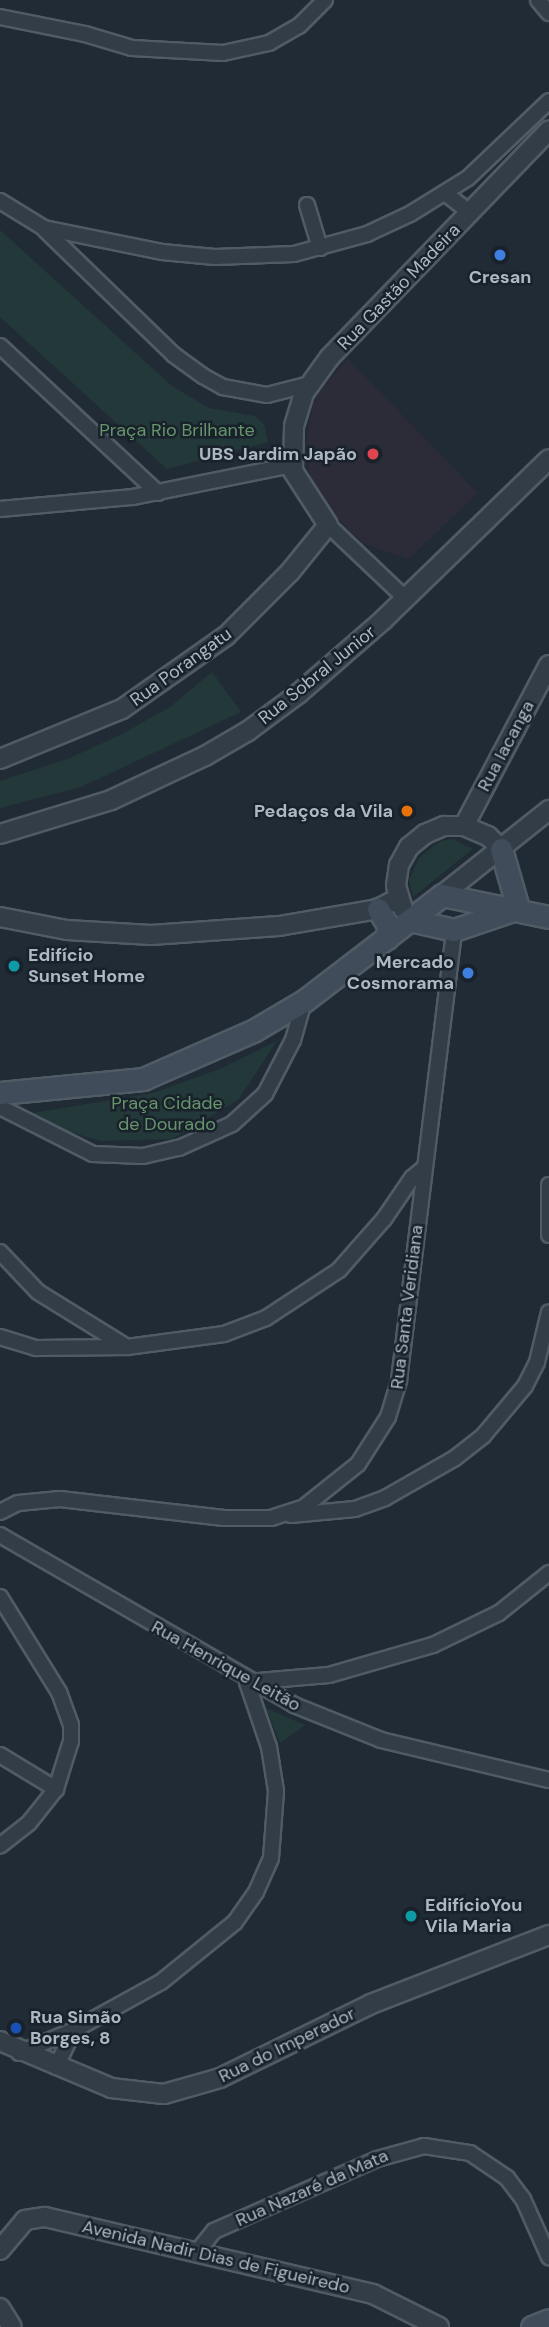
<!DOCTYPE html>
<html>
<head>
<meta charset="utf-8">
<style>
	body { margin:0 }
	#map { position:relative; width:549px; height:2327px; overflow:hidden; background:#202b36; font-family:"DM Sans",sans-serif }
	div>[style] { position:absolute }
	[style*='--x'] { left:calc(var(--x)*1px); top:calc(var(--y)*1px); width:calc(var(--w)*1px); rotate:calc(var(--a)*1deg) }
	.medical>* { inset:0; background:#2c2b38 }
	.green>* { inset:0; background:#233838 }
	.roads { filter:drop-shadow(2px 0 #515b65) drop-shadow(-2px 0 #515b65) drop-shadow(0 2px #515b65) drop-shadow(0 -2px #515b65) }
	.minor>* { height:14px; margin:-7px; padding:0 7px; transform-origin:7px; border-radius:7px; background:#333d47 }
	.tertiary>* { height:18px; margin:-9px; padding:0 9px; transform-origin:9px; border-radius:9px; background:#333d47 }
	.secondary>* { height:21px; margin:-10.5px; padding:0 10.5px; transform-origin:10.5px; border-radius:10.5px; background:#414c5a }
	.dots>* { width:19px; height:19px; translate:-50% -50%; box-sizing:border-box; border:4px solid #19222b; border-radius:50% }
	span { translate:-50% -50%; white-space:nowrap; text-align:center; line-height:1.15; -webkit-text-stroke:5px #19222b; paint-order:stroke }
	.poi-label { font-size:18px; color:#adb8c4; font-weight:700 }
	.right { translate:-100% -50%; text-align:right }
	.left { translate:0 -50%; text-align:left }
	.street-label { font-size:18px; color:#adb8c4 }
	.park-label { font-size:18px; color:#66946d }
</style>
</head>
<body>
<div id="map">
	<div class="medical">
		<i style="clip-path:polygon(348px 359px,478px 493px,409px 559px,364px 544px,341px 523px,310px 479px,306px 445px,312px 407px,320px 390px)"></i>
	</div>
	<div class="green">
		<i style="clip-path:polygon(0 230px,172px 386px,209px 408px,255px 416px,264px 424px,268px 442px,167px 469px,0 317px)"></i>
		<i style="clip-path:polygon(212px 672px,241px 712px,81px 787px,0 808px,0 781px,70px 758px,122px 734px,170px 707px)"></i>
		<i style="clip-path:polygon(452px 839px,473px 849px,413px 897px,409px 880px,419px 858px,440px 841px)"></i>
		<i style="clip-path:polygon(277px 1041px,238px 1100px,172px 1139px,101px 1141px,70px 1132px,33px 1113px,153px 1093px,222px 1068px)"></i>
		<i style="clip-path:polygon(266px 1708px,305px 1725px,280px 1743px)"></i>
	</div>
	<div class="roads">
		<div class="minor">
			<i style="--x:538;--y:0;--w:17;--a:50"></i>
			<i style="--x:0;--y:17;--w:87;--a:11.3"></i>
			<i style="--x:85;--y:34;--w:49;--a:16.6"></i>
			<i style="--x:132;--y:48;--w:91;--a:3.1"></i>
			<i style="--x:223;--y:53;--w:47;--a:-12.3"></i>
			<i style="--x:269;--y:43;--w:34;--a:-30"></i>
			<i style="--x:299;--y:26;--w:37;--a:-45"></i>
			<i style="--x:445;--y:193;--w:33;--a:38"></i>
			<i style="--x:0;--y:201;--w:52;--a:31.5"></i>
			<i style="--x:44;--y:228;--w:120;--a:11.5"></i>
			<i style="--x:162;--y:252;--w:53;--a:5.4"></i>
			<i style="--x:215;--y:257;--w:79;--a:-2.2"></i>
			<i style="--x:294;--y:254;--w:76;--a:-15.3"></i>
			<i style="--x:367;--y:234;--w:47;--a:-24.9"></i>
			<i style="--x:410;--y:214;--w:68;--a:-31.8"></i>
			<i style="--x:468;--y:178;--w:112;--a:-43.5"></i>
			<i style="--x:307;--y:205;--w:45;--a:73.2"></i>
			<i style="--x:45;--y:230;--w:180;--a:44.1"></i>
			<i style="--x:174;--y:355;--w:36;--a:36"></i>
			<i style="--x:203;--y:376;--w:23;--a:29"></i>
			<i style="--x:223;--y:387;--w:45;--a:10.3"></i>
			<i style="--x:267;--y:395;--w:44;--a:-14.3"></i>
			<i style="--x:0;--y:346;--w:216;--a:42.9"></i>
			<i style="--x:0;--y:509;--w:134;--a:-5.2"></i>
			<i style="--x:133;--y:497;--w:162;--a:-11.4"></i>
			<i style="--x:328;--y:525;--w:106;--a:43.5"></i>
			<i style="--x:0;--y:1107;--w:104;--a:26.8"></i>
			<i style="--x:93;--y:1154;--w:50;--a:2.3"></i>
			<i style="--x:143;--y:1156;--w:37;--a:-13"></i>
			<i style="--x:179;--y:1148;--w:58;--a:-24.4"></i>
			<i style="--x:232;--y:1124;--w:45;--a:-42.3"></i>
			<i style="--x:265;--y:1094;--w:61;--a:-62.6"></i>
			<i style="--x:293;--y:1040;--w:41;--a:-74.2"></i>
			<i style="--x:549;--y:1185;--w:50;--a:90"></i>
			<i style="--x:0;--y:1252;--w:55;--a:46.5"></i>
			<i style="--x:38;--y:1292;--w:105;--a:31.7"></i>
			<i style="--x:0;--y:1337;--w:38;--a:17"></i>
			<i style="--x:36;--y:1348;--w:91;--a:-0.6"></i>
			<i style="--x:127;--y:1347;--w:98;--a:-7.6"></i>
			<i style="--x:224;--y:1334;--w:45;--a:-20.9"></i>
			<i style="--x:266;--y:1318;--w:87;--a:-33.3"></i>
			<i style="--x:339;--y:1270;--w:68;--a:-48.6"></i>
			<i style="--x:384;--y:1219;--w:50;--a:-55.7"></i>
			<i style="--x:412;--y:1178;--w:16;--a:-40"></i>
			<i style="--x:0;--y:1512;--w:20;--a:-27"></i>
			<i style="--x:18;--y:1503;--w:42;--a:-5.4"></i>
			<i style="--x:60;--y:1499;--w:165;--a:6.6"></i>
			<i style="--x:224;--y:1518;--w:47;--a:0"></i>
			<i style="--x:271;--y:1518;--w:35;--a:-18"></i>
			<i style="--x:304;--y:1507;--w:69;--a:-38.5"></i>
			<i style="--x:358;--y:1464;--w:56;--a:-57.4"></i>
			<i style="--x:388;--y:1417;--w:39;--a:-73"></i>
			<i style="--x:399;--y:1380;--w:453;--a:-83"></i>
			<i style="--x:291;--y:1515;--w:64;--a:-5.4"></i>
			<i style="--x:355;--y:1509;--w:32;--a:-20"></i>
			<i style="--x:385;--y:1498;--w:81;--a:-29.7"></i>
			<i style="--x:455;--y:1458;--w:36;--a:-38"></i>
			<i style="--x:483;--y:1436;--w:65;--a:-50"></i>
			<i style="--x:525;--y:1386;--w:27;--a:-63"></i>
			<i style="--x:537;--y:1362;--w:51;--a:-76.5"></i>
			<i style="--x:0;--y:1535;--w:340;--a:30"></i>
			<i style="--x:294;--y:1705;--w:94;--a:21.9"></i>
			<i style="--x:381;--y:1740;--w:173;--a:13.4"></i>
			<i style="--x:0;--y:1597;--w:112;--a:58.2"></i>
			<i style="--x:59;--y:1692;--w:35;--a:70"></i>
			<i style="--x:71;--y:1725;--w:16;--a:90"></i>
			<i style="--x:71;--y:1741;--w:50;--a:107.4"></i>
			<i style="--x:56;--y:1789;--w:43;--a:128.5"></i>
			<i style="--x:29;--y:1823;--w:37;--a:142"></i>
			<i style="--x:0;--y:1755;--w:66;--a:31.3"></i>
			<i style="--x:19;--y:2053;--w:60;--a:-22.7"></i>
			<i style="--x:74;--y:2030;--w:99;--a:-28.9"></i>
			<i style="--x:161;--y:1982;--w:95;--a:-39"></i>
			<i style="--x:235;--y:1922;--w:37;--a:-55"></i>
			<i style="--x:256;--y:1892;--w:37;--a:-66"></i>
			<i style="--x:271;--y:1858;--w:67;--a:-85.7"></i>
			<i style="--x:276;--y:1791;--w:45;--a:-99"></i>
			<i style="--x:269;--y:1747;--w:69;--a:-108.7"></i>
			<i style="--x:247;--y:1682;--w:82;--a:-4.9"></i>
			<i style="--x:329;--y:1675;--w:108;--a:-16.1"></i>
			<i style="--x:433;--y:1645;--w:73;--a:-25.9"></i>
			<i style="--x:499;--y:1613;--w:64;--a:-38.7"></i>
			<i style="--x:56;--y:2067;--w:41;--a:-64.1"></i>
			<i style="--x:197;--y:2252;--w:27;--a:-51"></i>
			<i style="--x:214;--y:2231;--w:178;--a:-23.8"></i>
			<i style="--x:377;--y:2159;--w:49;--a:-15.5"></i>
			<i style="--x:424;--y:2146;--w:47;--a:8.7"></i>
			<i style="--x:470;--y:2153;--w:45;--a:34"></i>
			<i style="--x:507;--y:2178;--w:26;--a:53"></i>
			<i style="--x:523;--y:2199;--w:64;--a:65.9"></i>
		</div>
		<div class="tertiary">
			<i style="--x:0;--y:759;--w:132;--a:-22.3"></i>
			<i style="--x:122;--y:709;--w:127;--a:-35.1"></i>
			<i style="--x:226;--y:636;--w:91;--a:-45"></i>
			<i style="--x:290;--y:572;--w:60;--a:-51"></i>
			<i style="--x:328;--y:525;--w:64;--a:-122.9"></i>
			<i style="--x:293;--y:471;--w:45;--a:-88.7"></i>
			<i style="--x:294;--y:426;--w:34;--a:-73"></i>
			<i style="--x:304;--y:393;--w:44;--a:-54.2"></i>
			<i style="--x:330;--y:357;--w:315;--a:-46"></i>
			<i style="--x:464;--y:826;--w:182;--a:-62.2"></i>
			<i style="--x:0;--y:834;--w:116;--a:-17"></i>
			<i style="--x:111;--y:800;--w:104;--a:-25.1"></i>
			<i style="--x:205;--y:756;--w:50;--a:-30.2"></i>
			<i style="--x:248;--y:731;--w:62;--a:-36.5"></i>
			<i style="--x:298;--y:694;--w:113;--a:-41"></i>
			<i style="--x:383;--y:620;--w:231;--a:-44.1"></i>
			<i style="--x:442;--y:895;--w:137;--a:-38.5"></i>
			<i style="--x:403;--y:909;--w:24;--a:-107"></i>
			<i style="--x:396;--y:886;--w:21;--a:-82"></i>
			<i style="--x:399;--y:865;--w:21;--a:-61"></i>
			<i style="--x:409;--y:847;--w:21;--a:-39"></i>
			<i style="--x:425;--y:834;--w:21;--a:-23"></i>
			<i style="--x:444;--y:826;--w:20;--a:0"></i>
			<i style="--x:464;--y:826;--w:26;--a:23"></i>
			<i style="--x:488;--y:836;--w:18;--a:45"></i>
			<i style="--x:0;--y:917;--w:68;--a:11"></i>
			<i style="--x:67;--y:930;--w:84;--a:3.4"></i>
			<i style="--x:151;--y:935;--w:128;--a:-4"></i>
			<i style="--x:279;--y:926;--w:100;--a:-9.7"></i>
			<i style="--x:378;--y:909;--w:24;--a:-28"></i>
			<i style="--x:0;--y:2041;--w:121;--a:22.9"></i>
			<i style="--x:111;--y:2088;--w:53;--a:6.5"></i>
			<i style="--x:164;--y:2094;--w:58;--a:-15.9"></i>
			<i style="--x:220;--y:2078;--w:168;--a:-26.1"></i>
			<i style="--x:371;--y:2004;--w:191;--a:-21.2"></i>
			<i style="--x:0;--y:2250;--w:39;--a:-50"></i>
			<i style="--x:25;--y:2220;--w:20;--a:-9"></i>
			<i style="--x:45;--y:2217;--w:337;--a:13.2"></i>
			<i style="--x:373;--y:2294;--w:74;--a:26.6"></i>
			<i style="--x:0;--y:2308;--w:22;--a:58"></i>
		</div>
		<div class="secondary">
			<i style="--x:501;--y:849;--w:61;--a:73.9"></i>
			<i style="--x:378;--y:909;--w:19;--a:58"></i>
			<i style="--x:388;--y:925;--w:13;--a:94"></i>
			<i style="--x:410;--y:920;--w:45;--a:12.8"></i>
			<i style="--x:454;--y:930;--w:65;--a:-18.7"></i>
			<i style="--x:0;--y:1093;--w:144;--a:-5.6"></i>
			<i style="--x:143;--y:1079;--w:120;--a:-23.6"></i>
			<i style="--x:253;--y:1031;--w:59;--a:-30.5"></i>
			<i style="--x:304;--y:1001;--w:174;--a:-37.5"></i>
			<i style="--x:442;--y:895;--w:109;--a:11.6"></i>
			<i style="--x:532;--y:2327;--w:18;--a:-22"></i>
		</div>
	</div>
	<div class="dots">
		<i style="left:500px;top:255px;background:#3f7fe0"></i>
		<i style="left:373px;top:454px;background:#e0444e"></i>
		<i style="left:407px;top:811px;background:#e8710a"></i>
		<i style="left:14px;top:966px;background:#0f9aa8"></i>
		<i style="left:468px;top:973px;background:#3f7fe0"></i>
		<i style="left:411px;top:1916px;background:#0f9aa8"></i>
		<i style="left:16px;top:2028px;background:#1a4fb4"></i>
	</div>
	<div class="poi-label">
		<span style="left:500px;top:277px">Cresan</span>
		<span class="right" style="left:357px;top:454px">UBS Jardim Japão</span>
		<span class="right" style="left:393px;top:811px">Pedaços da Vila</span>
		<span class="left" style="left:28px;top:966px">Edifício<br>Sunset Home</span>
		<span class="right" style="left:454px;top:973px">Mercado<br>Cosmorama</span>
		<span class="left" style="left:425px;top:1916px">EdifícioYou<br>Vila Maria</span>
		<span class="left" style="left:30px;top:2028px">Rua Simão<br>Borges, 8</span>
	</div>
	<div class="street-label">
		<span style="left:399px;top:287px;rotate:-46deg">Rua Gastão Madeira</span>
		<span style="left:181px;top:667px;rotate:-36deg">Rua Porangatu</span>
		<span style="left:317px;top:675px;rotate:-39deg">Rua Sobral Junior</span>
		<span style="left:506px;top:746px;rotate:-62deg">Rua Iacanga</span>
		<span style="left:407px;top:1307px;rotate:-83deg">Rua Santa Veridiana</span>
		<span style="left:226px;top:1666px;rotate:29deg">Rua Henrique Leitão</span>
		<span style="left:287px;top:2045px;rotate:-26deg">Rua do Imperador</span>
		<span style="left:312px;top:2188px;rotate:-24deg">Rua Nazaré da Mata</span>
		<span style="left:216px;top:2257px;rotate:13deg">Avenida Nadir Dias de Figueiredo</span>
	</div>
	<div class="park-label">
		<span style="left:177px;top:430px">Praça Rio Brilhante</span>
		<span style="left:167px;top:1114px">Praça Cidade<br>de Dourado</span>
	</div>
</div>
</body>
</html>
